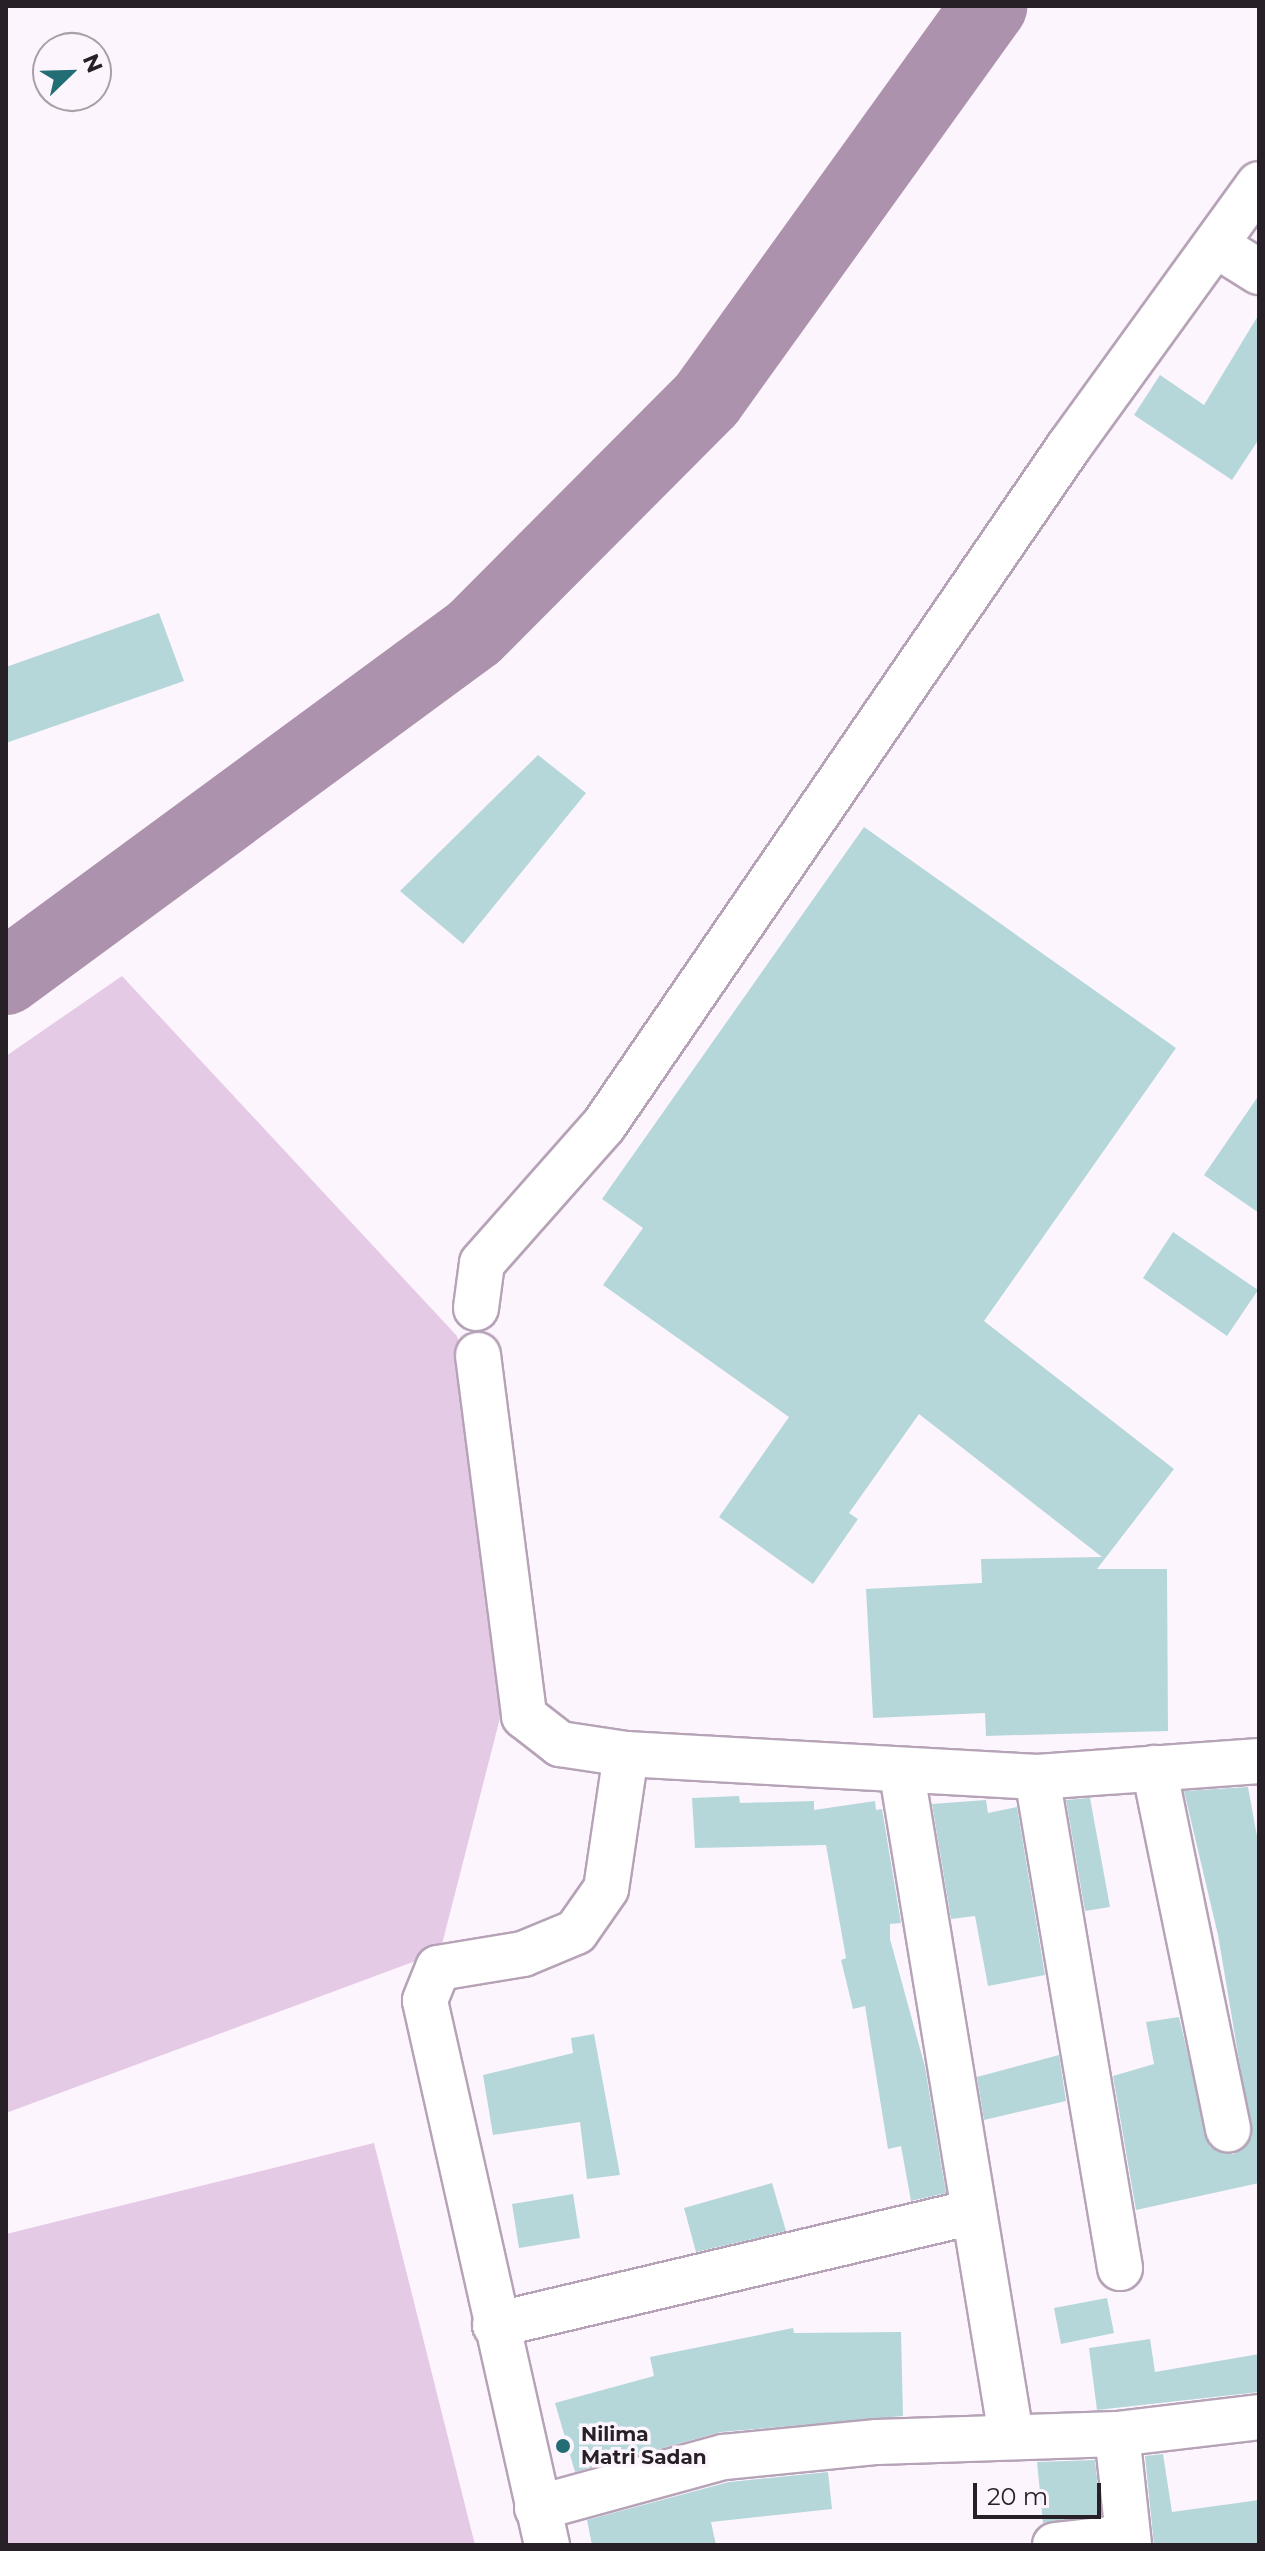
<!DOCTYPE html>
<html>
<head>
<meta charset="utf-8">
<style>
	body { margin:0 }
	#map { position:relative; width:1265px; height:2551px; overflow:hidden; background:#fdf5fd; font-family:Montserrat,sans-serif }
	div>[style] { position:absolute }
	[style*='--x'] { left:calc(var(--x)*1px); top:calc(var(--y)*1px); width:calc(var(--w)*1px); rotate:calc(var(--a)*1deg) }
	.green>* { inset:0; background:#e5cae6 }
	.river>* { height:76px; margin:-38px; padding:0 38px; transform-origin:38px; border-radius:38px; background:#ac92ad }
	.building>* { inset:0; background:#b5d7da }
	.roads { filter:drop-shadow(2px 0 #b6a3b7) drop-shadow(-2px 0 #b6a3b7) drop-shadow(0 2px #b6a3b7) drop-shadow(0 -2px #b6a3b7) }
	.minor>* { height:44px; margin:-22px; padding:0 22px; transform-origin:22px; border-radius:22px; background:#fff }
	.dots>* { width:22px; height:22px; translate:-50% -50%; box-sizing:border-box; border:4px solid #fdf5fd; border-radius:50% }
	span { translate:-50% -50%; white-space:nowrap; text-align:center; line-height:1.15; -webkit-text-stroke:7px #fdf5fd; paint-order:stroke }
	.poi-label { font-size:20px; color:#272027; font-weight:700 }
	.left { translate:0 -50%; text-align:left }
	.frame { position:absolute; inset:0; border:8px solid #272027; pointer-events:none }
	.north { position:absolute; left:32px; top:32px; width:80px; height:80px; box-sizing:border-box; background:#fdf5fd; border:2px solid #a7a0a7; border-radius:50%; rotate:67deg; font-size:22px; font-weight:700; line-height:32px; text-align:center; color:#272027 }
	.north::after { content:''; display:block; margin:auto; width:28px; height:36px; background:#236e74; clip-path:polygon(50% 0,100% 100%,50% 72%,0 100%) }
	.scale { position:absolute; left:973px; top:2483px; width:128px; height:36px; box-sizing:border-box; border:4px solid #272027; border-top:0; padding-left:10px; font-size:24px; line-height:28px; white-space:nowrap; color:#272027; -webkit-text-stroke:6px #fdf5fd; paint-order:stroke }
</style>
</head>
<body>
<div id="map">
	<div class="green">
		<i style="clip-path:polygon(122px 976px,457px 1336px,497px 1489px,500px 1718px,440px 1952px,6px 2113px,6px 1056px)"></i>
		<i style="clip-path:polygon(374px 2143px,475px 2545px,6px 2545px,6px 2234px)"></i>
	</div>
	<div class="river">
		<i style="--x:6;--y:977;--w:581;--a:-36.32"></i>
		<i style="--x:474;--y:633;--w:330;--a:-45.1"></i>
		<i style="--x:707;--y:399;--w:484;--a:-54.3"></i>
	</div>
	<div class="building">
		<i style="clip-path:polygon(1259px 314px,1259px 439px,1232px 480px,1134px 415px,1160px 375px,1204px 405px)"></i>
		<i style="clip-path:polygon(159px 613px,184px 681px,6px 743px,6px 667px)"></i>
		<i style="clip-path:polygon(538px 755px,586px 793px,463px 944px,400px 891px)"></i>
		<i style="clip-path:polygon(864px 827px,1176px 1048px,984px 1321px,1174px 1469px,1097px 1569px,1167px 1569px,1168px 1731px,986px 1736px,985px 1713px,873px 1718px,866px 1589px,982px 1583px,981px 1559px,1102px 1557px,919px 1414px,849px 1513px,858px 1519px,813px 1584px,719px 1517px,789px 1417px,603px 1285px,643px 1228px,602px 1199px)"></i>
		<i style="clip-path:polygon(1259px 1095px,1259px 1213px,1204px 1175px)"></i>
		<i style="clip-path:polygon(1173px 1232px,1258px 1290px,1227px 1336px,1143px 1278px)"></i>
		<i style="clip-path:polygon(1248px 1787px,1259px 1847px,1259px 2183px,1136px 2210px,1113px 2076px,1154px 2064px,1146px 2022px,1179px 2017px,1210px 2147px,1234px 2154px,1252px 2137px,1218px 1935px,1184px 1791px)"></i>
		<i style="clip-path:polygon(739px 1796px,740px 1803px,814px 1801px,814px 1810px,875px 1801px,876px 1810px,882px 1809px,901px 1923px,890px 1924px,890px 1939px,925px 2067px,946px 2193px,911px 2201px,901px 2146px,888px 2149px,865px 2006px,853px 2009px,841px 1960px,846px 1958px,826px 1845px,695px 1848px,692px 1798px)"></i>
		<i style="clip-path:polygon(1090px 1798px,1110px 1907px,1085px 1911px,1066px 1800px)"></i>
		<i style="clip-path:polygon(986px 1800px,988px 1813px,1017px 1807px,1045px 1975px,988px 1986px,975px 1916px,951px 1919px,932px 1804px)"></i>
		<i style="clip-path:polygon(594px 2034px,620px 2175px,587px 2179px,580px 2122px,493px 2135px,483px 2075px,573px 2053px,571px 2038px)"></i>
		<i style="clip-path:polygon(1059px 2055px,1066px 2101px,984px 2120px,977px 2077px)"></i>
		<i style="clip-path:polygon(772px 2183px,786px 2231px,696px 2252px,684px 2208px)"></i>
		<i style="clip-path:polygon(573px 2194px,580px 2238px,519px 2248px,512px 2204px)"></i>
		<i style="clip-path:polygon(1107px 2298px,1114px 2333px,1061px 2344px,1054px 2308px)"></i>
		<i style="clip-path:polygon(793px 2328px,794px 2333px,901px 2332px,903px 2416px,721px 2432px,575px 2472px,555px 2403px,654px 2376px,650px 2357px)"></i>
		<i style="clip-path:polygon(1150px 2339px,1155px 2372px,1259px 2354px,1259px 2392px,1097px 2410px,1089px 2348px)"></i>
		<i style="clip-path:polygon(1163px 2454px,1172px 2512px,1259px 2500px,1259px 2545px,1154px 2545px,1145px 2456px)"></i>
		<i style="clip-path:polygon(1095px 2460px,1101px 2515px,1043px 2523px,1037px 2462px)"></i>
		<i style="clip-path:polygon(828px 2472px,832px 2509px,711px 2522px,716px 2545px,592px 2545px,587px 2520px,729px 2482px)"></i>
	</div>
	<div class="roads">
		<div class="minor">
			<i style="--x:1216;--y:245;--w:51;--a:32.1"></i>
			<i style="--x:476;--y:1308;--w:45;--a:-82.4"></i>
			<i style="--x:482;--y:1263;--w:184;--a:-48.5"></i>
			<i style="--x:604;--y:1125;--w:824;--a:-55.58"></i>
			<i style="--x:1070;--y:445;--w:322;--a:-54.1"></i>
			<i style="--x:478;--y:1355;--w:364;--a:82.7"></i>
			<i style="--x:524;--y:1716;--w:46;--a:37.9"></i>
			<i style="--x:560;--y:1744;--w:67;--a:8.6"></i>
			<i style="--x:626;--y:1754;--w:136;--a:98.4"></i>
			<i style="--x:606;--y:1889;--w:52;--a:124.9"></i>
			<i style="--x:576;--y:1932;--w:57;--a:157.5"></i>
			<i style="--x:523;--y:1954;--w:86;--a:170.6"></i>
			<i style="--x:438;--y:1968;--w:35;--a:112"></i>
			<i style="--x:425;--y:2001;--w:558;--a:77.36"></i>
			<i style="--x:626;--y:1754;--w:412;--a:3.2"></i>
			<i style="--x:1037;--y:1777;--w:223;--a:-4.1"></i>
			<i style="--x:1154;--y:1768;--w:369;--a:78.4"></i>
			<i style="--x:902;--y:1774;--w:670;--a:80.64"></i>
			<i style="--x:1037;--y:1777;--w:498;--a:80.4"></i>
			<i style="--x:495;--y:2325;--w:488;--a:-13.3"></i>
			<i style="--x:1117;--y:2434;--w:112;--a:83.8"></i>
			<i style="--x:537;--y:2508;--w:194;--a:-15.3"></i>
			<i style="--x:724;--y:2457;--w:154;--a:-5.6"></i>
			<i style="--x:877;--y:2442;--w:240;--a:-1.9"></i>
			<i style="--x:1117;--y:2434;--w:143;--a:-6.8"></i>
			<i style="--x:1055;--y:2545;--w:72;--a:-6.3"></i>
		</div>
	</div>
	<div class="dots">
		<i style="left:563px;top:2446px;background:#236e74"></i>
	</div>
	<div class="poi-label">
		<span class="left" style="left:581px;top:2446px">Nilima<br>Matri Sadan</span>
	</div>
	<div class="frame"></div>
	<div class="north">N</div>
	<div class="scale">20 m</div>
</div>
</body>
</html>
